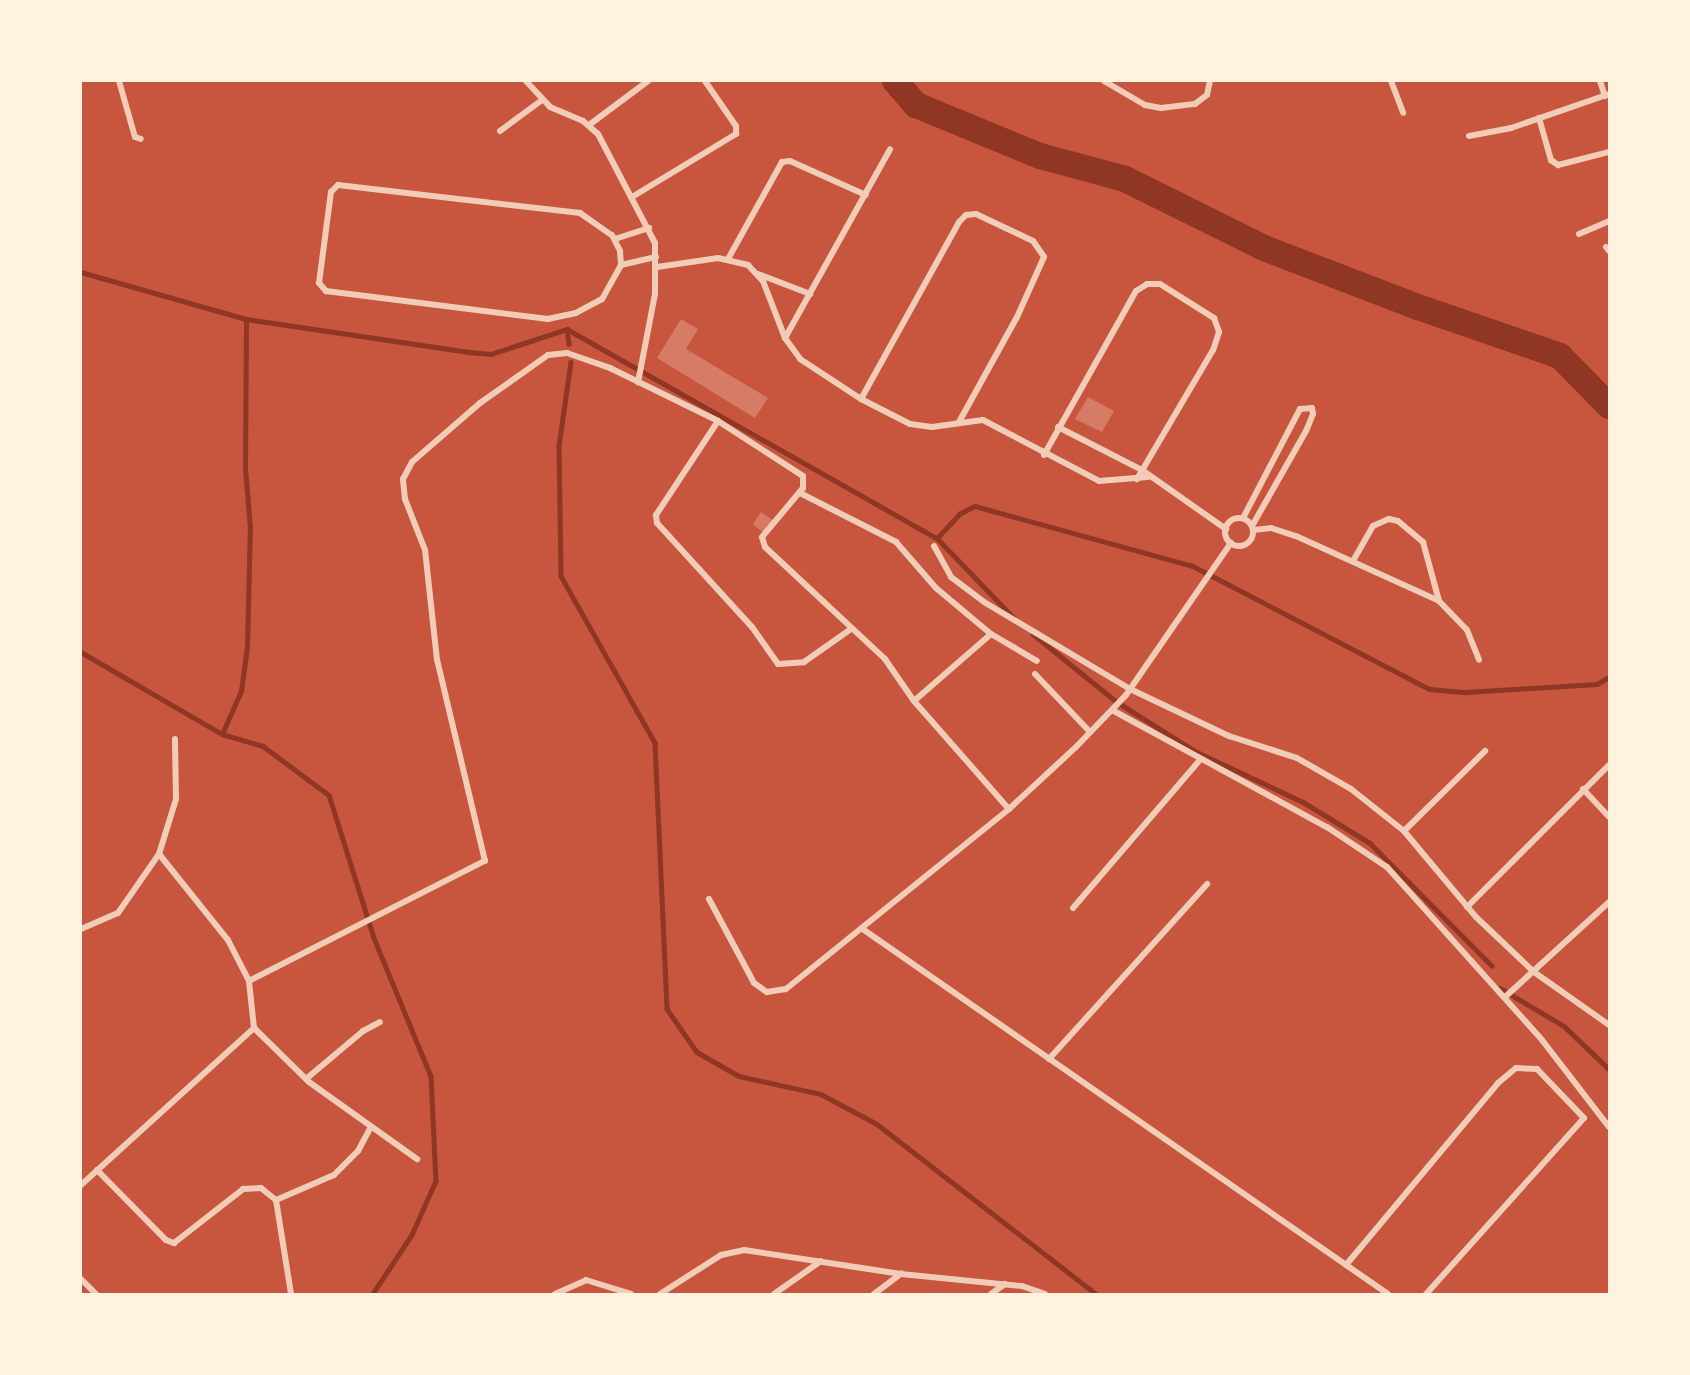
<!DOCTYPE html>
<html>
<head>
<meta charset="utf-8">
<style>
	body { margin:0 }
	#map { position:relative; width:1690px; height:1375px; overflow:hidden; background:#c8553d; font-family:"Fira Sans Condensed",sans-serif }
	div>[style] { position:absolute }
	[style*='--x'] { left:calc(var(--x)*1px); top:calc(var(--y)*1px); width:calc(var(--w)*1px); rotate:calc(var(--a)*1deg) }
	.stream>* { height:4.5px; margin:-2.25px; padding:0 2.25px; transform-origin:2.25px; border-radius:2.25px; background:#8f3625 }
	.river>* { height:26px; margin:-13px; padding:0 13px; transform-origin:13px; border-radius:13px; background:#8f3625 }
	.building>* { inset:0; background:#d67c66 }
	.minor>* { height:6px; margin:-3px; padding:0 3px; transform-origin:3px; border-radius:3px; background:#f1ccb7 }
	.minor>.ring { margin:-3px; padding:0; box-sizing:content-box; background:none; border:6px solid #f1ccb7; border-radius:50% }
	span { translate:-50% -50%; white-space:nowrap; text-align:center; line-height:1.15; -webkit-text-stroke:6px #fff3e0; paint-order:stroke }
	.frame { position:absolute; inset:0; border:82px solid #fff3e0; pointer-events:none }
</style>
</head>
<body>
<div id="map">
	<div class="stream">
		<i style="--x:81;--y:272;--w:172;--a:15.9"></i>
		<i style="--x:246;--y:319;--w:225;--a:8.4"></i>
		<i style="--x:469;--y:352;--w:22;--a:5"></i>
		<i style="--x:491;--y:354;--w:80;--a:-18.2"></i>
		<i style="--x:567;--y:329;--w:425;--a:29.5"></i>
		<i style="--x:937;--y:538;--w:112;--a:46.1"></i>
		<i style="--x:567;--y:329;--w:15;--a:82"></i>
		<i style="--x:571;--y:362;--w:85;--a:98.1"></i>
		<i style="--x:559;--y:446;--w:130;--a:89.1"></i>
		<i style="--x:561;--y:576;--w:192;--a:60.6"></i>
		<i style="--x:655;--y:743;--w:266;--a:87.4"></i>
		<i style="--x:667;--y:1009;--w:52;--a:55.1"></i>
		<i style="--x:697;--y:1052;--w:48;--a:29.7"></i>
		<i style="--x:739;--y:1076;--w:84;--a:12.4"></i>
		<i style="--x:821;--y:1094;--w:64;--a:28.2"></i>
		<i style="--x:877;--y:1124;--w:277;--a:37.8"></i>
		<i style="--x:937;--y:538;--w:33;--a:-47"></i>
		<i style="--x:959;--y:514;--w:18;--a:-27"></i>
		<i style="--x:975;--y:506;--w:226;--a:15.4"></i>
		<i style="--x:1193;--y:566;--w:266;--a:27.5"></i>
		<i style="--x:1429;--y:689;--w:37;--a:5"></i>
		<i style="--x:1466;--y:692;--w:131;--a:-3.5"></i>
		<i style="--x:1597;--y:684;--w:14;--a:-30"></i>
		<i style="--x:1033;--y:634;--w:108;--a:39"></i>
		<i style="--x:1117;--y:702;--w:92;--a:32.1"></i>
		<i style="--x:1195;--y:751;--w:119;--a:25.3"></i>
		<i style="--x:1303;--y:802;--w:79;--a:31.5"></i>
		<i style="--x:1370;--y:843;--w:173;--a:45.2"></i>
		<i style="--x:81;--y:652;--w:163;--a:30.2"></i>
		<i style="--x:222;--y:734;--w:47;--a:-66.2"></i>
		<i style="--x:241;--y:691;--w:44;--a:-82.2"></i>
		<i style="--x:247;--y:647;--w:119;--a:-88.6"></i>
		<i style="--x:250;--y:528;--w:59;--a:-94.8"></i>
		<i style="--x:245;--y:469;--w:150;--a:-89.6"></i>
		<i style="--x:222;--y:734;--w:43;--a:16.3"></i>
		<i style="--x:263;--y:746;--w:82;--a:36.6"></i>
		<i style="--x:329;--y:795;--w:150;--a:72.5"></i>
		<i style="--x:374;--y:938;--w:149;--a:67.6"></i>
		<i style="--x:431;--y:1076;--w:105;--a:87.3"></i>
		<i style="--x:436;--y:1181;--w:59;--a:114"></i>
		<i style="--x:412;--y:1235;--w:71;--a:123.5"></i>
		<i style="--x:1500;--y:988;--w:74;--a:30.7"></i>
		<i style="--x:1564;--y:1026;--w:62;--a:43.7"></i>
	</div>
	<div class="river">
		<i style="--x:895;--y:81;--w:32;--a:49"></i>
		<i style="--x:916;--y:105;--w:134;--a:22.4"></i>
		<i style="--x:1040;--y:156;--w:88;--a:15.1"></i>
		<i style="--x:1125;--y:179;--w:155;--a:26.4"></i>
		<i style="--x:1264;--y:248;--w:165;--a:21"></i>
		<i style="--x:1418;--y:307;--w:150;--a:19"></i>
		<i style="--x:1560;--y:356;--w:70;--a:45.6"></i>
	</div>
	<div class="building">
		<i style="clip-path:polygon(681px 319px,698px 329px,686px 349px,768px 398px,755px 418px,657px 358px)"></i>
		<i style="clip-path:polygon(1088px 397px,1114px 411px,1102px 432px,1075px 419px)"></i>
		<i style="clip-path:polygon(761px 512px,773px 520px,764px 533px,753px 524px)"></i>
	</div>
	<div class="minor">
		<i style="--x:119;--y:81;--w:58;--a:74.1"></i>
		<i style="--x:135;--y:137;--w:6;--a:18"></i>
		<i style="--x:526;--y:81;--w:35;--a:47"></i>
		<i style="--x:550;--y:107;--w:36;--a:23"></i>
		<i style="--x:583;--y:121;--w:20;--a:41"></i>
		<i style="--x:598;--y:134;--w:123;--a:62.4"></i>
		<i style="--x:655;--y:243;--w:51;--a:90"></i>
		<i style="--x:655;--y:294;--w:90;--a:100.9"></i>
		<i style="--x:1104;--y:81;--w:48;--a:30.3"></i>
		<i style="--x:1145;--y:105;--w:16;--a:11"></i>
		<i style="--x:1161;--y:108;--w:34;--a:-7"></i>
		<i style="--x:1195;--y:104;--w:15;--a:-37"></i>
		<i style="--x:1207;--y:95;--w:14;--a:-78"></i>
		<i style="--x:1391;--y:81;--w:34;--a:69"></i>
		<i style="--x:1600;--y:81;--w:16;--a:72"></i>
		<i style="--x:1539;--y:118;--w:44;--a:74.1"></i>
		<i style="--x:1551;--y:160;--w:9;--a:36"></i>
		<i style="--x:1558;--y:165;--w:53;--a:-14.3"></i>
		<i style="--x:589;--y:125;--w:74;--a:-36.7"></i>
		<i style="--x:500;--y:131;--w:52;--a:-36.4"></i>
		<i style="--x:1469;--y:136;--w:43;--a:-10.8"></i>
		<i style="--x:1511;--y:128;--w:104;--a:-19.1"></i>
		<i style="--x:338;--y:185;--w:244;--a:6.6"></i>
		<i style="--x:580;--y:213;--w:39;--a:35"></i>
		<i style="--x:612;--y:235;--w:18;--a:63"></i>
		<i style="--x:620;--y:251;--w:14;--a:86"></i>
		<i style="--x:621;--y:265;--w:39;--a:119"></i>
		<i style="--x:602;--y:299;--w:30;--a:152"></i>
		<i style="--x:576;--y:313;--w:29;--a:168"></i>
		<i style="--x:548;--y:319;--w:224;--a:-172.8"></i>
		<i style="--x:326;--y:291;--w:11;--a:-131"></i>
		<i style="--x:319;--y:283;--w:92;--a:-82.5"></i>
		<i style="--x:331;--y:192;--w:10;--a:-45"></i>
		<i style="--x:632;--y:197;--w:122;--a:-31.2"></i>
		<i style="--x:736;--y:134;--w:8;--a:-90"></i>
		<i style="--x:736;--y:126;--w:55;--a:-124.6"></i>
		<i style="--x:1579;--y:234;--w:33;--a:-23"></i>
		<i style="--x:615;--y:239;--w:36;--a:-18"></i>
		<i style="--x:1606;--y:247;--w:5;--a:53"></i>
		<i style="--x:728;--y:259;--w:111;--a:-60.9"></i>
		<i style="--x:782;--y:162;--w:8;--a:-7"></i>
		<i style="--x:790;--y:161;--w:83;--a:24.1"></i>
		<i style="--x:621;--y:265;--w:36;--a:-13"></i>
		<i style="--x:657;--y:267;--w:62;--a:-8.4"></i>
		<i style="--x:718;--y:258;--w:31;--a:13"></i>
		<i style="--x:748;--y:265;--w:22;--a:47"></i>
		<i style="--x:763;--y:281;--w:61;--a:68.9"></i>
		<i style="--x:785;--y:338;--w:26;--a:54"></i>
		<i style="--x:800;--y:359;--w:73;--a:33.3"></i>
		<i style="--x:861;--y:399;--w:55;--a:27"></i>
		<i style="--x:910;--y:424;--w:22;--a:8"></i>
		<i style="--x:932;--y:427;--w:51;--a:-7.8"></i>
		<i style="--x:983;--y:420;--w:131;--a:27.7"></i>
		<i style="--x:1099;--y:481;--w:49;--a:-4.7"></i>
		<i style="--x:758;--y:274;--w:56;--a:21"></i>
		<i style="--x:785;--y:338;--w:216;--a:-60.9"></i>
		<i style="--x:861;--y:399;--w:202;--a:-61"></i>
		<i style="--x:959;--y:222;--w:10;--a:-45"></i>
		<i style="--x:966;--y:215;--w:10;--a:-6"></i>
		<i style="--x:976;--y:214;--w:63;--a:25.3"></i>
		<i style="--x:1033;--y:241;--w:19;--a:55"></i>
		<i style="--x:1044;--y:257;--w:66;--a:114.2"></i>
		<i style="--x:1017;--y:317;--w:120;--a:118.9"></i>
		<i style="--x:718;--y:421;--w:113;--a:123.4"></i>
		<i style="--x:656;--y:515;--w:8;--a:83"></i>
		<i style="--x:657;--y:523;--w:141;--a:47.6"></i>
		<i style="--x:752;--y:627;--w:45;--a:54.9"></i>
		<i style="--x:778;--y:664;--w:26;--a:-4"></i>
		<i style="--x:804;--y:662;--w:57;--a:-35.1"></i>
		<i style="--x:1058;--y:427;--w:94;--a:27.1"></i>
		<i style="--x:1142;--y:470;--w:103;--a:35.1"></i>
		<i style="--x:1044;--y:455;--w:188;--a:-60.7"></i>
		<i style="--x:1136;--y:291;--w:13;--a:-32"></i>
		<i style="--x:1147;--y:284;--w:13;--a:0"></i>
		<i style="--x:1160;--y:284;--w:64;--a:32.2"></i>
		<i style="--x:1214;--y:318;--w:15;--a:70"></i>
		<i style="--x:1219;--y:332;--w:19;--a:108"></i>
		<i style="--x:1213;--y:350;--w:150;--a:120.5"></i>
		<i style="--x:800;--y:493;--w:108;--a:27"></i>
		<i style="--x:896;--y:542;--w:61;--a:49"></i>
		<i style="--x:936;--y:588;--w:72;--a:39.9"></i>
		<i style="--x:991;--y:634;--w:53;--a:30.4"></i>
		<i style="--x:1243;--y:518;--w:123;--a:-62.4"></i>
		<i style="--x:1300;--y:409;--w:12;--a:-5"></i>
		<i style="--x:1312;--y:408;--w:6;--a:81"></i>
		<i style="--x:1313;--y:414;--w:18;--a:112"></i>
		<i style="--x:1306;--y:431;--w:109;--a:119.6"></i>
		<i class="ring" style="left:1225px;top:518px;width:22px;height:22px"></i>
		<i style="--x:1253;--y:530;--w:18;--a:-6"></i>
		<i style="--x:1271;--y:528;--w:26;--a:18"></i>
		<i style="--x:1296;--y:536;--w:157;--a:24.4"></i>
		<i style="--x:1439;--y:601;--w:40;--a:46"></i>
		<i style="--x:1467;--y:630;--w:32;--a:68"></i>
		<i style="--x:934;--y:546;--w:35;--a:61"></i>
		<i style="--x:951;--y:577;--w:41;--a:37.1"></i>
		<i style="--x:984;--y:602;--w:170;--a:30.8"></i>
		<i style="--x:1130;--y:689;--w:110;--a:25.4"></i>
		<i style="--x:1229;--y:736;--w:71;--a:17.9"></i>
		<i style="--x:1297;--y:758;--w:62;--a:29.9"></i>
		<i style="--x:1351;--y:789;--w:68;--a:38.4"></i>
		<i style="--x:1404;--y:831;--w:112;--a:50.1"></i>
		<i style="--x:1476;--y:917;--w:80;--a:43.5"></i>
		<i style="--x:1534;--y:972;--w:92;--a:35.2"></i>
		<i style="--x:1353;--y:561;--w:40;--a:-60.3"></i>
		<i style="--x:1373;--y:526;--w:17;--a:-24"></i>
		<i style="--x:1389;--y:519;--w:9;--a:13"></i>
		<i style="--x:1398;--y:521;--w:33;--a:40"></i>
		<i style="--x:1423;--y:542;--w:61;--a:74.8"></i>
		<i style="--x:1035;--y:674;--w:80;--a:46.5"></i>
		<i style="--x:914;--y:701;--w:102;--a:-41"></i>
		<i style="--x:1112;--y:710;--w:245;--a:28.6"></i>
		<i style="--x:1327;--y:827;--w:72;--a:33.7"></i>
		<i style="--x:1387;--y:867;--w:232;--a:48.1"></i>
		<i style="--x:1542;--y:1040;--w:110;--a:52.4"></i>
		<i style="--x:1583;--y:789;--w:38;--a:47"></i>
		<i style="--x:1404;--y:831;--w:114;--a:-44.6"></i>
		<i style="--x:159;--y:854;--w:110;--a:51.3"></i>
		<i style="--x:228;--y:940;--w:46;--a:62.9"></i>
		<i style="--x:709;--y:899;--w:95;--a:61.8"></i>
		<i style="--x:754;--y:983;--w:16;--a:35"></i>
		<i style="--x:767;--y:992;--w:19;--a:-9"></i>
		<i style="--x:786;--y:989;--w:287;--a:-38.9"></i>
		<i style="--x:1009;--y:809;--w:91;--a:-42.8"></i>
		<i style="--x:1076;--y:747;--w:72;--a:-46.1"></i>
		<i style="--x:1126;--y:695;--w:185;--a:-55.4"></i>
		<i style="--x:1467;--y:907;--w:201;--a:-45"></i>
		<i style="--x:1073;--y:908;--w:195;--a:-49.4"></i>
		<i style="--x:81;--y:929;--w:40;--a:-23.4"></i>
		<i style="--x:118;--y:913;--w:72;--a:-55.2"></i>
		<i style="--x:159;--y:854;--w:58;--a:-72.8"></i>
		<i style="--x:176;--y:799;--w:60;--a:-91"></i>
		<i style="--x:864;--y:930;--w:638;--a:34.79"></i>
		<i style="--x:1505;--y:997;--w:141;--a:-42.4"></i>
		<i style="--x:254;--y:1028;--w:77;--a:44.5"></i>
		<i style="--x:309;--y:1082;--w:133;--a:35.5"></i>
		<i style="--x:1049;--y:1059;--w:236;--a:-47.9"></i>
		<i style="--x:306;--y:1079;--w:75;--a:-40.1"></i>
		<i style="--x:363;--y:1031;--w:19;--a:-28"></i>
		<i style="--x:97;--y:1170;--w:98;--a:45.4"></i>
		<i style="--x:166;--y:1240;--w:9;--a:21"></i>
		<i style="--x:174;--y:1243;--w:88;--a:-38"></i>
		<i style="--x:243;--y:1189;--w:18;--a:-3"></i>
		<i style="--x:261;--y:1188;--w:19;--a:39"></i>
		<i style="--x:276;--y:1200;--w:95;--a:80.9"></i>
		<i style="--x:81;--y:1185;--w:234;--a:-42.2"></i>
		<i style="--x:254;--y:1028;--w:47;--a:-96.1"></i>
		<i style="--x:249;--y:981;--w:265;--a:-27"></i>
		<i style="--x:485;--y:861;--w:207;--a:-103.4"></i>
		<i style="--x:437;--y:660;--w:111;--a:-96.2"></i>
		<i style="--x:425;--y:550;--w:55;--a:-111.4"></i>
		<i style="--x:405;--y:499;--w:20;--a:-96"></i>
		<i style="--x:403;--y:479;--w:19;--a:-62"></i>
		<i style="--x:412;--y:462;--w:90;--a:-40.9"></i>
		<i style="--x:480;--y:403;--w:83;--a:-35.2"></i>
		<i style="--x:548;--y:355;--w:19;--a:-6"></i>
		<i style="--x:567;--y:353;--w:46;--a:19.2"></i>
		<i style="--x:610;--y:368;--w:120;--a:26.1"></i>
		<i style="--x:718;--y:421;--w:101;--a:32.9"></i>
		<i style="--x:803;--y:476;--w:12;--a:90"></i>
		<i style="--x:803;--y:488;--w:64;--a:129.9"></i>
		<i style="--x:762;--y:537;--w:10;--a:73"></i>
		<i style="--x:765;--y:547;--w:164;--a:43"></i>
		<i style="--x:885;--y:659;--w:51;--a:55.4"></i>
		<i style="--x:914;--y:701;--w:144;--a:48.7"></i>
		<i style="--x:276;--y:1200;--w:63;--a:-23.3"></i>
		<i style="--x:334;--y:1175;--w:34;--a:-45"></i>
		<i style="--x:358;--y:1151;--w:26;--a:-62"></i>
		<i style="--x:1346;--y:1265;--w:237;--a:-50.1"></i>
		<i style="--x:1498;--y:1083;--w:23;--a:-40"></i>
		<i style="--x:1516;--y:1068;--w:21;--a:3"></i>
		<i style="--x:1537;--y:1069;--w:68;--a:46.2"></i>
		<i style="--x:1584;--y:1118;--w:237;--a:131.9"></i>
		<i style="--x:81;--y:1279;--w:21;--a:45"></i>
		<i style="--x:555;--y:1294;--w:34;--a:-24"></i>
		<i style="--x:586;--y:1280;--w:47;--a:17.3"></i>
		<i style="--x:660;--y:1294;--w:72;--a:-32.6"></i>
		<i style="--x:721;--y:1255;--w:24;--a:-12"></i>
		<i style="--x:744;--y:1250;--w:159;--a:8.7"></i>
		<i style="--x:901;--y:1274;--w:122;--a:5.7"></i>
		<i style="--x:1022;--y:1286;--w:24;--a:19"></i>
		<i style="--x:774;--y:1294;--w:57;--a:-35.1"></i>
		<i style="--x:874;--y:1294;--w:34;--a:-37"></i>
		<i style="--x:991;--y:1294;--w:17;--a:-36"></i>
	</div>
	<div class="frame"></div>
</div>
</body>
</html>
